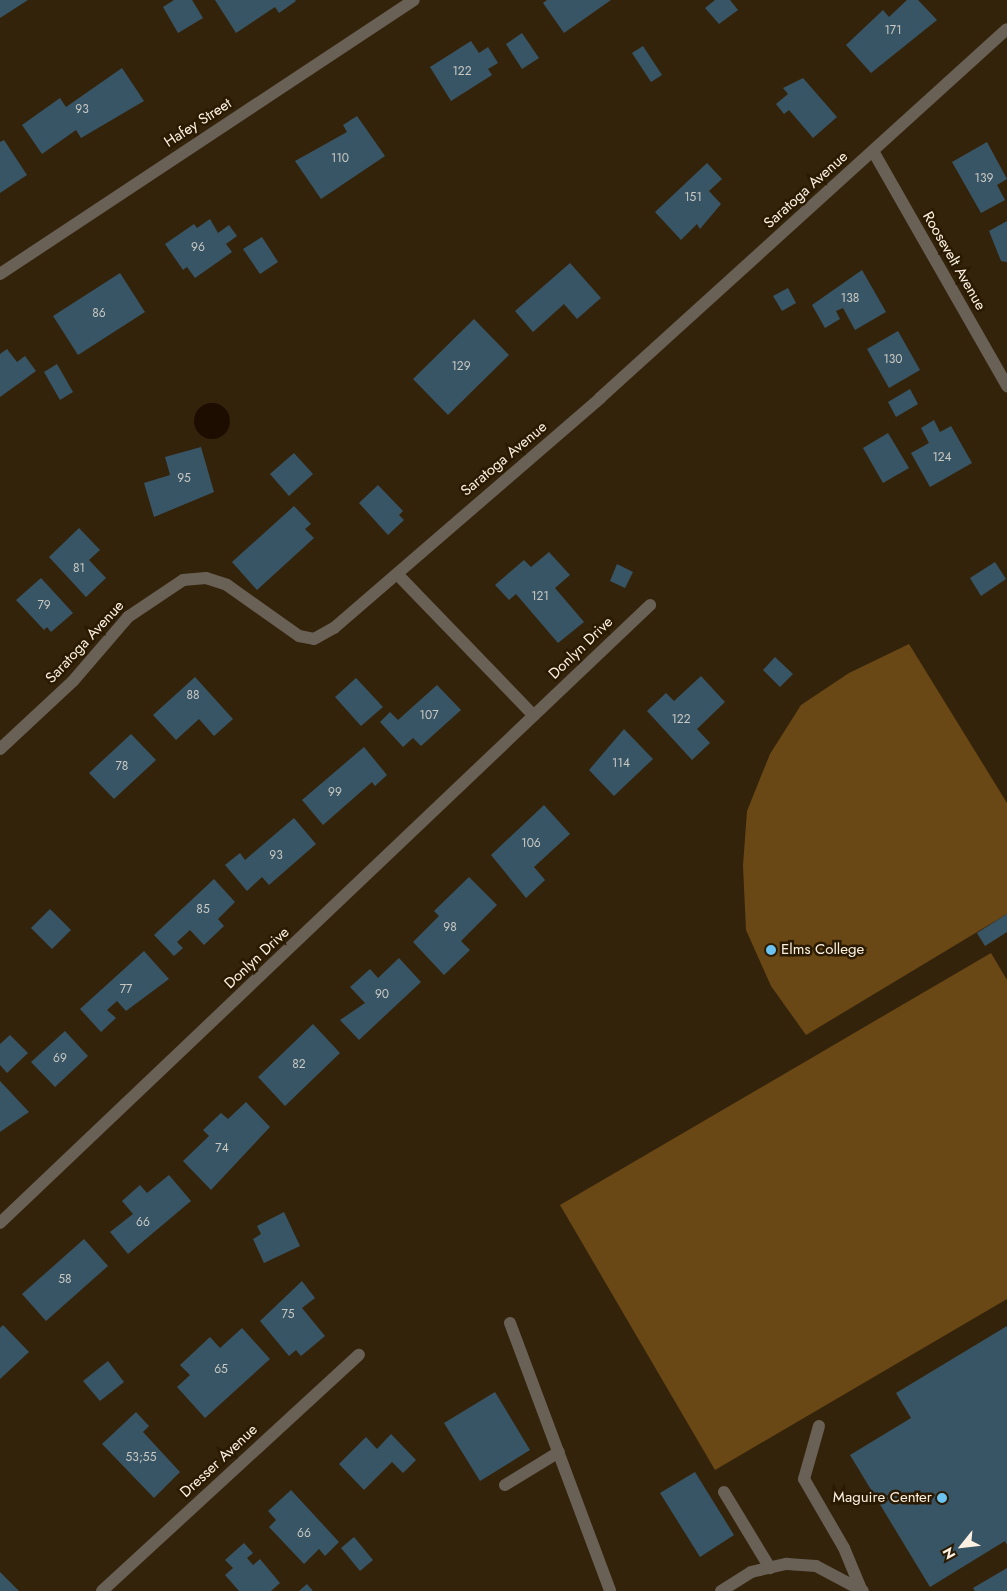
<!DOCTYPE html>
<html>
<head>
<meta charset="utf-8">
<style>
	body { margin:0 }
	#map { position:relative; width:1007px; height:1591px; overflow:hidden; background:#34230b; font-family:Jost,sans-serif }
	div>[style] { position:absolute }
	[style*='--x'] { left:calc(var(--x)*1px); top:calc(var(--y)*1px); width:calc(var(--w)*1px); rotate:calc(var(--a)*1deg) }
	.green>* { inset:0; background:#6a4816 }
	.water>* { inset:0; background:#1d0d00 }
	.round { border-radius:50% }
	.building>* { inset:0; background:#385566 }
	.service>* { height:12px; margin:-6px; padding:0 6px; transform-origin:6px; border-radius:6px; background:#696156 }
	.minor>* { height:12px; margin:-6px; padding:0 6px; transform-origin:6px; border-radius:6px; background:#696156 }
	.dots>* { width:14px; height:14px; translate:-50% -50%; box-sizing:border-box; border:2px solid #2a1a02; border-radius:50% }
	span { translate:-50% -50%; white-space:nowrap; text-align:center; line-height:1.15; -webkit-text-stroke:5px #2a1a02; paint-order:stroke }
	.number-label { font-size:12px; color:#cac9c2 }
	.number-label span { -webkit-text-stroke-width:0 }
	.street-label { font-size:15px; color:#fbf0e1 }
	.poi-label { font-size:15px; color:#fbf0e1 }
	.left { translate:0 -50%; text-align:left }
	.right { translate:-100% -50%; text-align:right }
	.north { position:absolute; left:937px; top:1521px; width:50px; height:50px; -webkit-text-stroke:4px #2a1a02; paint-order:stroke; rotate:241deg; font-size:14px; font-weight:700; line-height:20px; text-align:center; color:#fbf0e1 }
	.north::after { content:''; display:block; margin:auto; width:18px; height:22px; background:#fbf0e1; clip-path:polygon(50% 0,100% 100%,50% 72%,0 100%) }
</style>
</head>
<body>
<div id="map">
	<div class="green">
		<i style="clip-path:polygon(909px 644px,1007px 803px,1007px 914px,806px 1035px,771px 986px,746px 930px,743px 866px,747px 811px,770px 754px,801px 705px,849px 673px)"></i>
		<i style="clip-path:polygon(991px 953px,1007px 980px,1007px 1299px,715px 1470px,560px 1205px)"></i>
	</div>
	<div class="water">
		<i class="round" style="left:194px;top:403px;width:36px;height:36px"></i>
	</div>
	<div class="building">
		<i style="clip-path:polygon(0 0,28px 0,0 18px)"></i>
		<i style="clip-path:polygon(174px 0,192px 0,203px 18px,178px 33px,163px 7px)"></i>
		<i style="clip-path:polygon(215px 0,295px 0,296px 1px,279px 13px,275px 7px,236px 33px)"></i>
		<i style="clip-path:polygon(547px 0,611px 0,564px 33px,543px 3px)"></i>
		<i style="clip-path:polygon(715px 0,730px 0,738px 10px,719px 24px,705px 8px)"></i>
		<i style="clip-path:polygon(907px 0,918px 0,937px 20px,871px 73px,846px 45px,883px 10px,889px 17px)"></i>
		<i style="clip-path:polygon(522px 33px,539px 58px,522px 69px,506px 44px)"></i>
		<i style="clip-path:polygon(471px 41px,479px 53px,488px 47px,498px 63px,488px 69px,492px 75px,451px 101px,430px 67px)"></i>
		<i style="clip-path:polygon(643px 46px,662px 75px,651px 82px,632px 53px)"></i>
		<i style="clip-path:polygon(122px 68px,144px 101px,81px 138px,76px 130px,42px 154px,22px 125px,60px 98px,66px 107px)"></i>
		<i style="clip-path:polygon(803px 78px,837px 117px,813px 138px,789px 110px,784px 114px,776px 104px,788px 94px,783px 88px)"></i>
		<i style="clip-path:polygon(357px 116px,385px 156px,321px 199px,295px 161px,347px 132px,343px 125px)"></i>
		<i style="clip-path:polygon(4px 140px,27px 175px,0 193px,0 142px)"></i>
		<i style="clip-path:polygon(987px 142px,1007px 179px,997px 185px,1005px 200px,981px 213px,952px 162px)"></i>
		<i style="clip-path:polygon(707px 163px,722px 179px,709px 191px,721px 204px,700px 229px,697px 224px,681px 240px,655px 212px)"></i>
		<i style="clip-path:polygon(210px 219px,218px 233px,229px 225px,237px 236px,226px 244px,232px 252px,195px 278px,187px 267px,183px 270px,165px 244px,194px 224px,197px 228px)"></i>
		<i style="clip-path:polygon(1007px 221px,1007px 262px,1001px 261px,989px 231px)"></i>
		<i style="clip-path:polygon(262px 237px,278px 262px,260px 274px,243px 249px)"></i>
		<i style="clip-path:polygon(570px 263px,601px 298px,577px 319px,564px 304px,533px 332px,515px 311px)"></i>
		<i style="clip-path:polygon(862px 270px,886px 312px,855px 330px,843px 308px,836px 311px,840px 319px,825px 328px,812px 305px)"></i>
		<i style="clip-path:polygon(120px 273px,145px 312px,78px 355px,53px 316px)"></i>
		<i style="clip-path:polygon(788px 288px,796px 303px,782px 311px,773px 296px)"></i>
		<i style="clip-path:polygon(474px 319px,509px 355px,448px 415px,413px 379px)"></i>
		<i style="clip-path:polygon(898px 331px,920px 370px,889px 388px,867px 349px)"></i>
		<i style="clip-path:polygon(7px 349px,17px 362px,25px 356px,36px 371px,0 397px,0 354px)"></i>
		<i style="clip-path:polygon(57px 364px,73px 392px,60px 400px,44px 372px)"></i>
		<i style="clip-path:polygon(910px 389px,918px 404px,896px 417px,888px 402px)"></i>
		<i style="clip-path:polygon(934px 420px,940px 432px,951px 426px,972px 463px,930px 487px,911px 453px,929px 443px,921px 428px)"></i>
		<i style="clip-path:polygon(888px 433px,909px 468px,883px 483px,863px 448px)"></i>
		<i style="clip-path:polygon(201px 447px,214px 492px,154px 517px,144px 483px,170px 475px,165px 457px)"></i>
		<i style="clip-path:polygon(294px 453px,313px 474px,289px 496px,270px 474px)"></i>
		<i style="clip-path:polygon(378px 485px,403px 511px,399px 515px,404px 520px,388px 535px,359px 503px)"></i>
		<i style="clip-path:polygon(294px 506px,311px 524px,305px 529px,314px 538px,257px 590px,232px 562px)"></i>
		<i style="clip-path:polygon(79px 528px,100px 550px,89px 560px,106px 578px,86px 597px,49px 557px)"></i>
		<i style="clip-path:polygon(549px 552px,570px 575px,555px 588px,584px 622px,558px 643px,516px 594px,509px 600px,495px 585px,524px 560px,531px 567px)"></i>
		<i style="clip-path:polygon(995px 562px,1006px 579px,981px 596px,970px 578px)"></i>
		<i style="clip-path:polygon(617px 564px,633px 572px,625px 588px,610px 581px)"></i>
		<i style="clip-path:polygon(41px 578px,73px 613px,51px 632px,47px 627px,44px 630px,16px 600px)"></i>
		<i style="clip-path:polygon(775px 657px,793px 674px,780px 687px,763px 670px)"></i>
		<i style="clip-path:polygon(701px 676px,725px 702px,697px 729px,710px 743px,692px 760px,647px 711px,666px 693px,674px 701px)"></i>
		<i style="clip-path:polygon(195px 677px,233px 719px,214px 736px,199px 719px,176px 740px,153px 715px)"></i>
		<i style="clip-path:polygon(356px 678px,383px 707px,361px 726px,335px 697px)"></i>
		<i style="clip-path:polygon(437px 685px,461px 710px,421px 746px,413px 738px,403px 747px,380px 722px,390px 712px,398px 720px)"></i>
		<i style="clip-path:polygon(624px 729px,653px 759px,614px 796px,589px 770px)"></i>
		<i style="clip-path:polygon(131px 734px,156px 760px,114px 799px,89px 773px)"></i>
		<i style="clip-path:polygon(364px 747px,387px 775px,375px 786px,372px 782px,323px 825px,302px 800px)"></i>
		<i style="clip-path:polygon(544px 805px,570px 834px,534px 867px,545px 880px,526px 898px,491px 855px)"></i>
		<i style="clip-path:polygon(294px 818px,316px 844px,269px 885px,262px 877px,247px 891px,225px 865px,240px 853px,245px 860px)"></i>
		<i style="clip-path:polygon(469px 877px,497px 905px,461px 941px,470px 950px,444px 975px,413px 942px,439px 916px,434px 911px)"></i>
		<i style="clip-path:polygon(214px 879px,235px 902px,218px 919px,224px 926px,204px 945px,190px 930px,177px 942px,183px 948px,174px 956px,154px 935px)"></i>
		<i style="clip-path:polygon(50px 909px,71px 930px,52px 949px,31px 928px)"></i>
		<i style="clip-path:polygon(1007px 914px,1007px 932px,985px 946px,977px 933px)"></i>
		<i style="clip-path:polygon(144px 951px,169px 979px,126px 1011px,117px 1001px,107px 1010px,116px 1018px,101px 1032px,80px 1009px)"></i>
		<i style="clip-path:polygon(399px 958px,421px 982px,359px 1040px,340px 1020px,365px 1003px,350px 987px,370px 969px,378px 978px)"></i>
		<i style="clip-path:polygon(313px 1024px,340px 1053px,285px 1106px,258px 1077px)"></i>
		<i style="clip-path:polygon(65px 1031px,88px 1056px,55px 1087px,31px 1062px)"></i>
		<i style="clip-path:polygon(10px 1035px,28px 1053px,7px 1073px,0 1065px,0 1044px)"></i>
		<i style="clip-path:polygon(0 1081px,29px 1112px,0 1132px)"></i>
		<i style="clip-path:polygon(246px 1102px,270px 1127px,211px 1190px,183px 1161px,209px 1136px,203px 1130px,221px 1113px,228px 1119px)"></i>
		<i style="clip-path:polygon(169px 1175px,191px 1201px,128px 1254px,110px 1232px,133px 1214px,122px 1201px,140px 1185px,147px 1193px)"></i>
		<i style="clip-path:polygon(284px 1212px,300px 1246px,264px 1263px,253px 1239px,261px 1234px,257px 1226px)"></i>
		<i style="clip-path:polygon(84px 1239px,108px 1266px,46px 1321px,22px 1294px)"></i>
		<i style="clip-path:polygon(302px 1281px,315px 1298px,302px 1308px,325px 1336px,301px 1356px,296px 1350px,289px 1356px,260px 1321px)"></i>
		<i style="clip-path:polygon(3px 1325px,29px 1352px,0 1379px,0 1328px)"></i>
		<i style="clip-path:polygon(1007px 1326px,1007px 1545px,1005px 1541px,930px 1587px,850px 1455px,911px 1418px,896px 1393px)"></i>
		<i style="clip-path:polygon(242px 1328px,270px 1359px,205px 1418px,177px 1387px,190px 1375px,180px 1365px,210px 1337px,220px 1348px)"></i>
		<i style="clip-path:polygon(108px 1361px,124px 1382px,100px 1401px,83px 1381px)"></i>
		<i style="clip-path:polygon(495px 1392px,530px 1450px,480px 1481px,444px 1423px)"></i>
		<i style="clip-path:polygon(136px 1412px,149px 1426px,143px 1432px,180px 1472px,154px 1498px,102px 1444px)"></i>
		<i style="clip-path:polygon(391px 1434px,416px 1460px,403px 1473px,392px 1462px,364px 1490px,339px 1464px,366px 1437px,377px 1449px)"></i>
		<i style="clip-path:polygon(695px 1472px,734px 1535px,700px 1557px,660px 1493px)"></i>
		<i style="clip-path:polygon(291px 1490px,339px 1542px,325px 1556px,319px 1549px,304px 1564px,269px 1527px,276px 1520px,268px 1511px)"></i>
		<i style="clip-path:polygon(354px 1537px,373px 1560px,360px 1571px,341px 1548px)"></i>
		<i style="clip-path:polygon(244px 1543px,253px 1553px,247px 1558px,253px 1565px,260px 1559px,280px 1583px,271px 1591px,239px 1591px,225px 1575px,233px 1568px,225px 1560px)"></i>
		<i style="clip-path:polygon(1007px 1568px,1007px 1591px,975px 1591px,973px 1588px)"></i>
		<i style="clip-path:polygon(0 1572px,19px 1591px,0 1591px)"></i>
		<i style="clip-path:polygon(307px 1584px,313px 1591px,299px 1591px)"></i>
	</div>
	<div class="service">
		<i style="--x:510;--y:1323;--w:286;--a:69.5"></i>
		<i style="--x:819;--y:1426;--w:55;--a:105.8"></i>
		<i style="--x:804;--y:1479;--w:80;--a:59.9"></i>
		<i style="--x:844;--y:1548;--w:44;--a:67.5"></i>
		<i style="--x:505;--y:1485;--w:63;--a:-31.4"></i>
		<i style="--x:724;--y:1492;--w:89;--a:58.8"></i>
		<i style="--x:721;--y:1591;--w:36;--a:-32"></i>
		<i style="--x:751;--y:1572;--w:37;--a:-13"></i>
		<i style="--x:787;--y:1564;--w:29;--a:4"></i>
		<i style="--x:816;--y:1566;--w:53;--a:28"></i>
	</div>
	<div class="minor">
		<i style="--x:873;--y:151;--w:271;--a:60.3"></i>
		<i style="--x:0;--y:274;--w:496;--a:-33.5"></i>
		<i style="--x:399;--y:576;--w:194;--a:46"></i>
		<i style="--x:0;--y:749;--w:100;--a:-43"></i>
		<i style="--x:73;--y:681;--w:84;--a:-49.3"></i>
		<i style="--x:128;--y:617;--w:66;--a:-33.9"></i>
		<i style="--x:183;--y:580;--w:23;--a:-5"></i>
		<i style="--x:206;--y:578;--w:22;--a:18"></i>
		<i style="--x:227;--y:585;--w:88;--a:35.3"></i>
		<i style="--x:299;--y:636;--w:15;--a:11"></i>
		<i style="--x:314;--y:639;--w:23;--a:-29"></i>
		<i style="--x:334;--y:628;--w:352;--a:-40.8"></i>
		<i style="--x:600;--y:398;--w:549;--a:-42.2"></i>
		<i style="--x:0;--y:1223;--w:897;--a:-43.55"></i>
		<i style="--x:102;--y:1591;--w:349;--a:-42.6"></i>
	</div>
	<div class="dots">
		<i style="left:771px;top:950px;background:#6cc3f2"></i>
		<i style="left:942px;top:1498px;background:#6cc3f2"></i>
	</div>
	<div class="number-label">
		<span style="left:893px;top:31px">171</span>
		<span style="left:462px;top:72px">122</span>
		<span style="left:82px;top:110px">93</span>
		<span style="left:340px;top:159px">110</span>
		<span style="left:984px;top:179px">139</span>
		<span style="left:693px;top:198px">151</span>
		<span style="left:198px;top:248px">96</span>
		<span style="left:850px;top:299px">138</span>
		<span style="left:99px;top:314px">86</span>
		<span style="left:893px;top:360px">130</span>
		<span style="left:461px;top:367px">129</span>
		<span style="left:942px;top:458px">124</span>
		<span style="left:184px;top:479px">95</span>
		<span style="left:79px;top:569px">81</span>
		<span style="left:540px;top:597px">121</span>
		<span style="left:44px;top:606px">79</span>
		<span style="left:193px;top:696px">88</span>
		<span style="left:429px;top:716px">107</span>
		<span style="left:681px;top:720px">122</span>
		<span style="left:621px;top:764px">114</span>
		<span style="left:122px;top:767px">78</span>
		<span style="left:335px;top:793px">99</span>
		<span style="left:531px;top:844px">106</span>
		<span style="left:276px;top:856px">93</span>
		<span style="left:203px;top:910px">85</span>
		<span style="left:450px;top:928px">98</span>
		<span style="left:126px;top:990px">77</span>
		<span style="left:382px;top:995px">90</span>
		<span style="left:60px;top:1059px">69</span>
		<span style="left:299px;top:1065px">82</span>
		<span style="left:222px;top:1149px">74</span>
		<span style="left:143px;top:1223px">66</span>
		<span style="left:65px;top:1280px">58</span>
		<span style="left:288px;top:1315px">75</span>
		<span style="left:221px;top:1370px">65</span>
		<span style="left:141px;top:1458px">53;55</span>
		<span style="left:304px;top:1534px">66</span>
	</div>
	<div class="street-label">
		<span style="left:198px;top:123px;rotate:-33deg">Hafey Street</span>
		<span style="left:806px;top:190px;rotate:-42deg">Saratoga Avenue</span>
		<span style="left:954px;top:261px;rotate:60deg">Roosevelt Avenue</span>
		<span style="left:504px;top:459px;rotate:-40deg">Saratoga Avenue</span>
		<span style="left:85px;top:642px;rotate:-47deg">Saratoga Avenue</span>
		<span style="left:581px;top:648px;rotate:-44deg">Donlyn Drive</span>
		<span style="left:257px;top:958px;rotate:-43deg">Donlyn Drive</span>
		<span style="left:219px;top:1461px;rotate:-43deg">Dresser Avenue</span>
	</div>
	<div class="poi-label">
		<span class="left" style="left:781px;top:950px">Elms College</span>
		<span class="right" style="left:932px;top:1498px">Maguire Center</span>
	</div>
	<div class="north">N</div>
</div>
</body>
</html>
